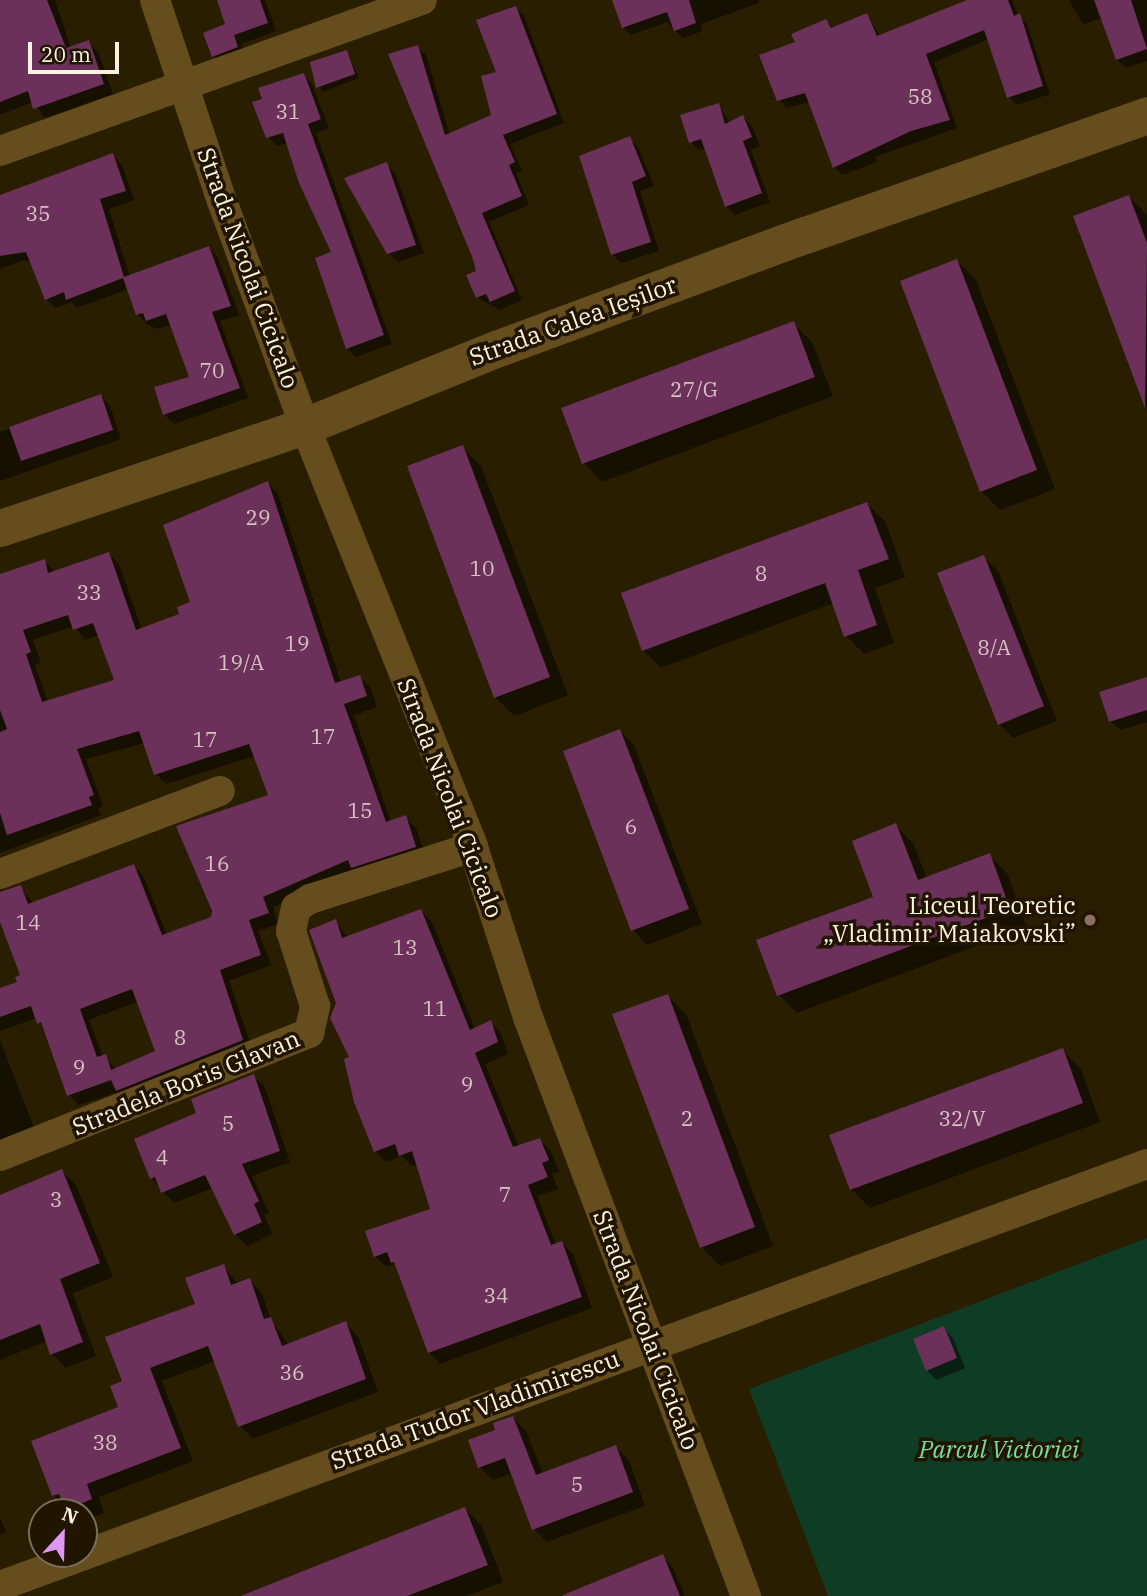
<!DOCTYPE html>
<html>
<head>
<meta charset="utf-8">
<style>
	body { margin:0 }
	#map { position:relative; width:1147px; height:1596px; overflow:hidden; background:#2a1e01; font-family:"IBM Plex Serif",serif }
	div>[style] { position:absolute }
	[style*='--x'] { left:calc(var(--x)*1px); top:calc(var(--y)*1px); width:calc(var(--w)*1px); rotate:calc(var(--a)*1deg) }
	.green>* { inset:0; background:#0f3c24 }
	.shadow>* { inset:0; background:#0007 }
	.building>* { inset:0; background:#6b315b }
	.minor>* { height:30px; margin:-15px; padding:0 15px; transform-origin:15px; border-radius:15px; background:#654d1e }
	.tertiary>* { height:37px; margin:-18.5px; padding:0 18.5px; transform-origin:18.5px; border-radius:18.5px; background:#654d1e }
	.dots>* { width:19px; height:19px; translate:-50% -50%; box-sizing:border-box; border:4px solid #211500; border-radius:50% }
	span { translate:-50% -50%; white-space:nowrap; text-align:center; line-height:1.15; -webkit-text-stroke:7px #211500; paint-order:stroke }
	.number-label { font-size:21px; color:#d6c2c0 }
	.number-label span { -webkit-text-stroke-width:0 }
	.street-label { font-size:24px; color:#faf3e1 }
	.poi-label { font-size:24px; color:#faf3e1 }
	.right { translate:-100% -50%; text-align:right }
	.park-label { font-size:24px; color:#78dea0; font-style:italic }
	.north { position:absolute; left:28px; top:1498px; width:70px; height:70px; box-sizing:border-box; background:#211500; border:2px solid #786e5a; border-radius:50%; rotate:22deg; font-size:19px; font-weight:700; line-height:28px; text-align:center; color:#faf3e1 }
	.north::after { content:''; display:block; margin:auto; width:24px; height:32px; background:#db99f5; clip-path:polygon(50% 0,100% 100%,50% 72%,0 100%) }
	.scale { position:absolute; left:28px; top:42px; width:91px; height:32px; box-sizing:border-box; border:4px solid #faf3e1; border-top:0; padding-left:9px; font-size:21px; line-height:24px; white-space:nowrap; color:#faf3e1; -webkit-text-stroke:5px #211500; paint-order:stroke }
</style>
</head>
<body>
<div id="map">
	<div class="green">
		<i style="clip-path:polygon(1147px 1238px,1147px 1596px,828px 1596px,749px 1389px)"></i>
	</div>
	<div class="shadow">
		<i style="clip-path:polygon(0 0,55px 0,71px 48px,88px 42px,98px 52px,113px 94px,45px 118px,33px 102px,0 115px)"></i>
		<i style="clip-path:polygon(218px 0,265px 0,276px 31px,241px 44px,245px 56px,222px 64px,213px 56px,228px 25px)"></i>
		<i style="clip-path:polygon(614px 0,758px 0,759px 3px,701px 24px,703px 31px,683px 38px,667px 22px,631px 35px,623px 27px)"></i>
		<i style="clip-path:polygon(973px 0,1012px 0,1018px 16px,1027px 24px,1050px 94px,1017px 105px,1009px 97px,989px 39px,934px 62px,957px 128px,875px 157px,877px 162px,842px 175px,834px 167px,810px 102px,787px 108px,779px 100px,797px 43px,826px 21px,834px 29px,867px 15px,880px 36px)"></i>
		<i style="clip-path:polygon(1069px 0,1147px 0,1147px 61px,1126px 68px,1117px 59px,1103px 18px,1083px 24px)"></i>
		<i style="clip-path:polygon(515px 8px,524px 16px,564px 123px,510px 144px,522px 171px,516px 173px,529px 205px,489px 222px,522px 300px,500px 310px,478px 298px,468px 276px,478px 272px,417px 47px,426px 55px,450px 135px,493px 116px)"></i>
		<i style="clip-path:polygon(347px 52px,359px 78px,322px 92px,312px 63px)"></i>
		<i style="clip-path:polygon(303px 75px,312px 84px,329px 128px,316px 133px,392px 344px,356px 357px,347px 348px,334px 253px,288px 143px,277px 146px,268px 137px,255px 103px)"></i>
		<i style="clip-path:polygon(718px 105px,730px 123px,743px 117px,752px 126px,760px 146px,751px 150px,770px 202px,735px 215px,726px 206px,706px 148px,699px 150px,691px 142px)"></i>
		<i style="clip-path:polygon(629px 138px,638px 147px,654px 186px,640px 191px,659px 251px,621px 263px,612px 254px)"></i>
		<i style="clip-path:polygon(113px 155px,122px 165px,134px 200px,109px 209px,130px 277px,209px 248px,218px 258px,239px 315px,220px 321px,248px 398px,174px 424px,164px 414px,191px 378px,171px 325px,157px 329px,147px 324px,137px 314px,128px 289px,77px 308px,71px 302px,56px 308px,46px 299px,32px 262px,24px 260px,0 269px,0 196px)"></i>
		<i style="clip-path:polygon(386px 164px,395px 173px,424px 253px,398px 262px,389px 253px)"></i>
		<i style="clip-path:polygon(1129px 197px,1147px 215px,1147px 409px,1075px 217px)"></i>
		<i style="clip-path:polygon(957px 261px,976px 280px,1055px 489px,1000px 510px,981px 491px)"></i>
		<i style="clip-path:polygon(793px 323px,812px 342px,833px 396px,602px 482px,584px 463px,563px 409px)"></i>
		<i style="clip-path:polygon(101px 396px,110px 406px,121px 439px,0 481px,0 432px)"></i>
		<i style="clip-path:polygon(462px 447px,481px 466px,568px 695px,514px 716px,495px 697px)"></i>
		<i style="clip-path:polygon(evenodd,268px 483px,278px 494px,341px 682px,359px 677px,370px 687px,377px 707px,354px 715px,391px 822px,405px 817px,416px 828px,426px 857px,357px 871px,273px 907px,278px 924px,258px 931px,271px 965px,229px 981px,253px 1051px,128px 1101px,118px 1092px,79px 1105px,69px 1095px,46px 1031px,37px 1018px,0 1031px,0 990px,19px 983px,23px 976px,0 917px,0 894px,20px 887px,33px 903px,134px 866px,144px 877px,167px 935px,214px 918px,178px 827px,270px 796px,255px 756px,166px 784px,156px 774px,145px 743px,86px 759px,103px 806px,98px 808px,101px 815px,0 853px,0 577px,44px 561px,55px 572px,109px 554px,119px 564px,142px 630px,182px 615px,192px 604px,268px 483px,74px 626px,85px 640px,99px 635px,116px 681px,48px 702px,35px 665px,41px 663px,33px 640px,74px 626px,268px 483px,139px 1001px,157px 1052px,117px 1070px,103px 1057px,89px 1020px,139px 1001px)"></i>
		<i style="clip-path:polygon(867px 504px,885px 521px,905px 577px,875px 588px,894px 643px,864px 654px,846px 636px,834px 603px,661px 668px,643px 650px)"></i>
		<i style="clip-path:polygon(983px 557px,998px 571px,1057px 721px,1013px 738px,999px 724px)"></i>
		<i style="clip-path:polygon(1147px 684px,1147px 722px,1120px 730px,1110px 721px)"></i>
		<i style="clip-path:polygon(620px 731px,634px 745px,702px 924px,647px 945px,633px 930px,565px 752px)"></i>
		<i style="clip-path:polygon(895px 825px,913px 843px,927px 878px,989px 855px,1007px 873px,1027px 927px,797px 1013px,779px 995px,875px 898px)"></i>
		<i style="clip-path:polygon(421px 911px,432px 922px,475px 1029px,490px 1022px,501px 1033px,508px 1054px,485px 1064px,519px 1147px,540px 1140px,551px 1151px,559px 1171px,552px 1174px,558px 1189px,537px 1196px,556px 1245px,562px 1243px,573px 1254px,592px 1308px,440px 1364px,429px 1352px,399px 1268px,394px 1264px,386px 1267px,375px 1256px,432px 1210px,418px 1164px,412px 1166px,402px 1156px,386px 1162px,375px 1151px,338px 1003px,335px 921px,348px 938px)"></i>
		<i style="clip-path:polygon(667px 996px,686px 1014px,773px 1246px,720px 1266px,701px 1247px)"></i>
		<i style="clip-path:polygon(0 1040px,35px 1130px,0 1150px)"></i>
		<i style="clip-path:polygon(1062px 1050px,1081px 1069px,1100px 1122px,870px 1208px,851px 1189px)"></i>
		<i style="clip-path:polygon(254px 1076px,265px 1087px,290px 1162px,252px 1176px,269px 1213px,264px 1215px,273px 1234px,247px 1246px,235px 1234px,213px 1188px,174px 1203px,151px 1178px,198px 1114px)"></i>
		<i style="clip-path:polygon(61px 1171px,76px 1185px,113px 1277px,73px 1293px,96px 1356px,66px 1368px,52px 1354px,47px 1341px,0 1360px,0 1204px)"></i>
		<i style="clip-path:polygon(223px 1266px,238px 1284px,249px 1280px,262px 1293px,271px 1320px,289px 1345px,345px 1323px,358px 1336px,378px 1392px,253px 1439px,240px 1426px,215px 1361px,162px 1381px,193px 1461px,99px 1497px,104px 1513px,84px 1521px,84px 1512px,69px 1512px,54px 1495px,120px 1408px,125px 1382px,197px 1305px)"></i>
		<i style="clip-path:polygon(943px 1328px,953px 1338px,965px 1368px,936px 1380px,927px 1370px)"></i>
		<i style="clip-path:polygon(513px 1418px,526px 1431px,543px 1474px,615px 1447px,629px 1460px,645px 1506px,547px 1542px,534px 1529px,513px 1473px,493px 1480px,480px 1467px,497px 1431px)"></i>
		<i style="clip-path:polygon(465px 1509px,482px 1526px,503px 1582px,466px 1596px,239px 1596px)"></i>
		<i style="clip-path:polygon(0 1518px,6px 1532px,0 1534px)"></i>
		<i style="clip-path:polygon(663px 1557px,672px 1566px,685px 1596px,629px 1596px)"></i>
	</div>
	<div class="building">
		<i style="clip-path:polygon(0 0,47px 0,66px 48px,89px 40px,104px 84px,33px 109px,28px 91px,0 102px)"></i>
		<i style="clip-path:polygon(217px 0,260px 0,268px 23px,234px 35px,238px 47px,212px 57px,203px 33px,225px 24px)"></i>
		<i style="clip-path:polygon(612px 0,689px 0,696px 23px,674px 31px,667px 12px,622px 28px)"></i>
		<i style="clip-path:polygon(967px 0,1008px 0,1014px 16px,1020px 13px,1043px 86px,1007px 98px,984px 30px,926px 54px,950px 120px,911px 131px,833px 168px,805px 93px,777px 101px,759px 55px,795px 42px,791px 34px,826px 19px,831px 28px,867px 13px,877px 36px)"></i>
		<i style="clip-path:polygon(1094px 0,1131px 0,1147px 49px,1116px 60px)"></i>
		<i style="clip-path:polygon(516px 6px,557px 114px,503px 135px,515px 162px,509px 165px,522px 196px,482px 213px,515px 291px,490px 302px,486px 294px,476px 298px,466px 275px,476px 271px,473px 259px,388px 54px,418px 45px,445px 135px,491px 115px,481px 76px,496px 72px,476px 20px)"></i>
		<i style="clip-path:polygon(347px 50px,355px 74px,316px 88px,310px 62px)"></i>
		<i style="clip-path:polygon(304px 73px,321px 119px,308px 124px,384px 335px,346px 349px,315px 258px,331px 252px,299px 183px,283px 133px,266px 138px,252px 102px,262px 99px,258px 88px)"></i>
		<i style="clip-path:polygon(719px 103px,725px 124px,743px 115px,752px 137px,743px 141px,762px 193px,725px 207px,701px 139px,689px 143px,680px 115px)"></i>
		<i style="clip-path:polygon(630px 136px,646px 176px,632px 182px,651px 242px,611px 255px,579px 156px)"></i>
		<i style="clip-path:polygon(113px 153px,126px 191px,100px 199px,124px 277px,209px 246px,231px 306px,212px 312px,240px 388px,163px 415px,154px 387px,189px 377px,166px 314px,146px 321px,143px 313px,136px 315px,123px 278px,66px 300px,64px 292px,45px 300px,26px 252px,0 256px,0 195px)"></i>
		<i style="clip-path:polygon(387px 162px,416px 245px,387px 254px,344px 178px)"></i>
		<i style="clip-path:polygon(1129px 195px,1147px 243px,1145px 408px,1073px 216px)"></i>
		<i style="clip-path:polygon(957px 259px,1037px 470px,980px 492px,900px 281px)"></i>
		<i style="clip-path:polygon(794px 321px,815px 377px,582px 464px,561px 408px)"></i>
		<i style="clip-path:polygon(101px 394px,113px 430px,21px 461px,9px 427px)"></i>
		<i style="clip-path:polygon(463px 445px,550px 677px,494px 698px,407px 466px)"></i>
		<i style="clip-path:polygon(evenodd,268px 481px,335px 683px,360px 675px,367px 696px,344px 704px,386px 822px,406px 815px,416px 847px,351px 868px,348px 860px,263px 897px,269px 913px,249px 920px,261px 955px,220px 970px,243px 1040px,116px 1091px,111px 1080px,67px 1096px,41px 1022px,37px 1024px,31px 1006px,0 1017px,0 988px,17px 982px,15px 977px,20px 975px,0 922px,0 892px,21px 885px,28px 904px,134px 864px,162px 935px,211px 917px,212px 911px,176px 826px,268px 795px,249px 744px,154px 775px,139px 731px,77px 749px,94px 795px,89px 797px,92px 805px,7px 835px,0 813px,0 732px,7px 729px,0 710px,0 574px,45px 559px,48px 573px,109px 552px,136px 630px,179px 614px,177px 607px,190px 602px,163px 525px,268px 481px,68px 615px,73px 630px,93px 623px,114px 680px,42px 702px,26px 654px,31px 652px,23px 630px,68px 615px,268px 481px,132px 989px,155px 1051px,111px 1070px,106px 1054px,97px 1057px,80px 1009px,132px 989px)"></i>
		<i style="clip-path:polygon(867px 502px,889px 559px,858px 570px,877px 625px,844px 637px,825px 583px,642px 651px,621px 593px)"></i>
		<i style="clip-path:polygon(984px 555px,1044px 706px,998px 725px,937px 573px)"></i>
		<i style="clip-path:polygon(1147px 677px,1147px 710px,1109px 722px,1099px 692px)"></i>
		<i style="clip-path:polygon(620px 729px,689px 909px,631px 931px,563px 751px)"></i>
		<i style="clip-path:polygon(896px 823px,918px 880px,990px 853px,1010px 909px,777px 996px,756px 940px,873px 897px,852px 841px)"></i>
		<i style="clip-path:polygon(421px 909px,470px 1030px,491px 1020px,498px 1042px,475px 1053px,513px 1147px,540px 1138px,549px 1160px,542px 1163px,548px 1177px,528px 1185px,551px 1245px,562px 1241px,582px 1297px,428px 1353px,394px 1262px,391px 1263px,387px 1252px,374px 1257px,365px 1231px,430px 1209px,412px 1151px,399px 1156px,395px 1144px,374px 1152px,354px 1102px,344px 1059px,349px 1057px,330px 1018px,336px 1003px,309px 930px,336px 919px,342px 938px)"></i>
		<i style="clip-path:polygon(668px 994px,755px 1227px,700px 1248px,612px 1014px)"></i>
		<i style="clip-path:polygon(1063px 1048px,1083px 1103px,850px 1190px,829px 1135px)"></i>
		<i style="clip-path:polygon(254px 1074px,280px 1151px,242px 1164px,259px 1201px,254px 1204px,262px 1222px,234px 1235px,205px 1175px,161px 1193px,155px 1177px,150px 1179px,134px 1139px,196px 1113px,191px 1099px)"></i>
		<i style="clip-path:polygon(62px 1169px,100px 1263px,60px 1279px,83px 1342px,50px 1355px,40px 1324px,0 1340px,0 1195px)"></i>
		<i style="clip-path:polygon(224px 1264px,231px 1285px,250px 1278px,264px 1319px,271px 1317px,282px 1346px,346px 1321px,366px 1379px,238px 1427px,208px 1346px,150px 1368px,181px 1448px,87px 1484px,92px 1499px,65px 1510px,59px 1494px,52px 1496px,31px 1441px,118px 1407px,110px 1386px,122px 1381px,105px 1337px,195px 1304px,185px 1278px)"></i>
		<i style="clip-path:polygon(944px 1326px,957px 1358px,926px 1371px,913px 1339px)"></i>
		<i style="clip-path:polygon(513px 1416px,536px 1475px,616px 1445px,633px 1492px,532px 1530px,505px 1458px,478px 1468px,468px 1440px,495px 1430px,493px 1423px)"></i>
		<i style="clip-path:polygon(465px 1507px,488px 1565px,407px 1596px,240px 1596px)"></i>
		<i style="clip-path:polygon(663px 1554px,680px 1596px,563px 1596px,563px 1595px)"></i>
	</div>
	<div class="minor">
		<i style="--x:155;--y:0;--w:212;--a:71.6"></i>
		<i style="--x:222;--y:201;--w:240;--a:69.8"></i>
		<i style="--x:305;--y:426;--w:453;--a:68.2"></i>
		<i style="--x:473;--y:847;--w:182;--a:72.1"></i>
		<i style="--x:529;--y:1020;--w:616;--a:69.36"></i>
		<i style="--x:0;--y:151;--w:448;--a:-19.7"></i>
		<i style="--x:0;--y:874;--w:235;--a:-20.7"></i>
		<i style="--x:0;--y:1156;--w:333;--a:-21.7"></i>
		<i style="--x:309;--y:1033;--w:28;--a:-77"></i>
		<i style="--x:315;--y:1006;--w:79;--a:-107.7"></i>
		<i style="--x:291;--y:931;--w:24;--a:-78"></i>
		<i style="--x:296;--y:908;--w:17;--a:-33"></i>
		<i style="--x:310;--y:899;--w:171;--a:-17.7"></i>
		<i style="--x:0;--y:1586;--w:1222;--a:-20.2"></i>
	</div>
	<div class="tertiary">
		<i style="--x:0;--y:528;--w:322;--a:-18.5"></i>
		<i style="--x:305;--y:426;--w:206;--a:-22"></i>
		<i style="--x:496;--y:349;--w:329;--a:-20.3"></i>
		<i style="--x:805;--y:235;--w:362;--a:-19.3"></i>
	</div>
	<div class="dots">
		<i style="left:1090px;top:920px;background:#8d6e63"></i>
	</div>
	<div class="number-label">
		<span style="left:920px;top:96px">58</span>
		<span style="left:288px;top:111px">31</span>
		<span style="left:38px;top:213px">35</span>
		<span style="left:212px;top:370px">70</span>
		<span style="left:694px;top:389px">27/G</span>
		<span style="left:258px;top:517px">29</span>
		<span style="left:482px;top:568px">10</span>
		<span style="left:761px;top:573px">8</span>
		<span style="left:89px;top:592px">33</span>
		<span style="left:297px;top:643px">19</span>
		<span style="left:994px;top:647px">8/A</span>
		<span style="left:241px;top:662px">19/A</span>
		<span style="left:323px;top:736px">17</span>
		<span style="left:205px;top:739px">17</span>
		<span style="left:360px;top:810px">15</span>
		<span style="left:631px;top:826px">6</span>
		<span style="left:217px;top:863px">16</span>
		<span style="left:28px;top:922px">14</span>
		<span style="left:405px;top:947px">13</span>
		<span style="left:435px;top:1008px">11</span>
		<span style="left:180px;top:1037px">8</span>
		<span style="left:79px;top:1067px">9</span>
		<span style="left:467px;top:1084px">9</span>
		<span style="left:687px;top:1118px">2</span>
		<span style="left:962px;top:1118px">32/V</span>
		<span style="left:228px;top:1123px">5</span>
		<span style="left:162px;top:1157px">4</span>
		<span style="left:505px;top:1194px">7</span>
		<span style="left:56px;top:1199px">3</span>
		<span style="left:496px;top:1295px">34</span>
		<span style="left:292px;top:1372px">36</span>
		<span style="left:105px;top:1442px">38</span>
		<span style="left:577px;top:1484px">5</span>
	</div>
	<div class="street-label">
		<span style="left:248px;top:268px;rotate:70deg">Strada Nicolai Cicicalo</span>
		<span style="left:573px;top:321px;rotate:-20deg">Strada Calea Ieșilor</span>
		<span style="left:450px;top:798px;rotate:69deg">Strada Nicolai Cicicalo</span>
		<span style="left:186px;top:1083px;rotate:-22deg">Stradela Boris Glavan</span>
		<span style="left:646px;top:1330px;rotate:69deg">Strada Nicolai Cicicalo</span>
		<span style="left:475px;top:1410px;rotate:-20deg">Strada Tudor Vladimirescu</span>
	</div>
	<div class="poi-label">
		<span class="right" style="left:1076px;top:920px">Liceul Teoretic<br>„Vladimir Maiakovski”</span>
	</div>
	<div class="park-label">
		<span style="left:999px;top:1450px">Parcul Victoriei</span>
	</div>
	<div class="north">N</div>
	<div class="scale">20 m</div>
</div>
</body>
</html>
